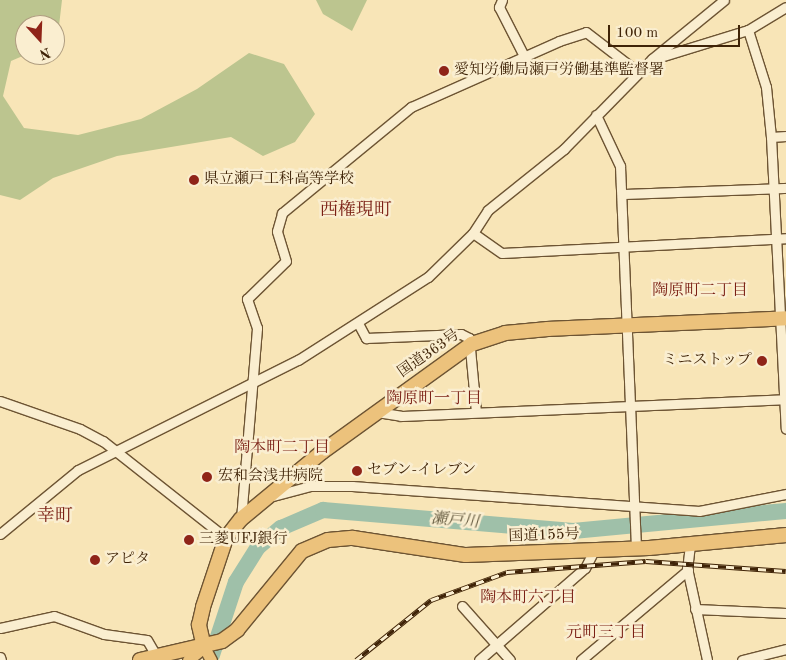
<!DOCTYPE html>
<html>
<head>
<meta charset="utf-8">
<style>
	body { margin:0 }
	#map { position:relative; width:786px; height:660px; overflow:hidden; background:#f8e5b7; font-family:"Old Standard TT","Noto Serif JP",serif }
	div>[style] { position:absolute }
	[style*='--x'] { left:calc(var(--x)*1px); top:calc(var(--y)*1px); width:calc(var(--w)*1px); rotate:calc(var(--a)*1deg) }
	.green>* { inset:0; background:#bcc58f }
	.river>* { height:16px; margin:-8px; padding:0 8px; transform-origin:8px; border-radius:8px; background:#9fc0a9 }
	.roads { filter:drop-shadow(1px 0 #6d5433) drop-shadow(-1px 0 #6d5433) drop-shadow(0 1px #6d5433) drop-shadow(0 -1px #6d5433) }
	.minor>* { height:9px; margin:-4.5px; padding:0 4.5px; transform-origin:4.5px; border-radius:4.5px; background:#faeed0 }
	.major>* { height:11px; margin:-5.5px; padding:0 5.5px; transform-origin:5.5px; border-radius:5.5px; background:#ecc27c }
	.highway>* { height:14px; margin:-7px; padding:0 7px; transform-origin:7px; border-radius:7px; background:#ecc27c }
	.rail>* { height:4.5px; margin-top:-2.25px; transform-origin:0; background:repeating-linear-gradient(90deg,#faeed0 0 8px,#3f2307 0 16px); box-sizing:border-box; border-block:1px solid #3f2307 }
	.dots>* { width:14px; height:14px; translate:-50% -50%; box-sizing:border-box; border:2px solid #faeed0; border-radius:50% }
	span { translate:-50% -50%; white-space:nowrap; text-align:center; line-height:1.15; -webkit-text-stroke:5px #faeed0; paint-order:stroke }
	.poi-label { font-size:15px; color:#3f2307 }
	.left { translate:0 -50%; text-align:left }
	.right { translate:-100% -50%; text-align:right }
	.street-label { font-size:15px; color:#3f2307 }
	.neighbourhood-label { font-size:16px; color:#7a1f14 }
	.water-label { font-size:16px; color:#5c5238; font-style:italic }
	.quarter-label { font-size:18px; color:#7a1f14 }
	.north { position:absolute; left:15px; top:15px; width:50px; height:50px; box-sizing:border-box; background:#faeed0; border:1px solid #af9d80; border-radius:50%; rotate:160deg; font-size:14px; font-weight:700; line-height:20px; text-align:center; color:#3f2307 }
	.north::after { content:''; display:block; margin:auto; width:18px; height:22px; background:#8f2418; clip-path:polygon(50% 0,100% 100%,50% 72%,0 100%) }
	.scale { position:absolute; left:608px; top:25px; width:132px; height:22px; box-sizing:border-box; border:2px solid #3f2307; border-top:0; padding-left:6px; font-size:15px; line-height:18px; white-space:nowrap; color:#3f2307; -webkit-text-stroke:4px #faeed0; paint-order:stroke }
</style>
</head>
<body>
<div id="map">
	<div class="green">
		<i style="clip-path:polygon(0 0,62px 0,57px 43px,55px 25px,25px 25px,25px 55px,11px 61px,3px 96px,24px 128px,78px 135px,141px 119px,197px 89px,249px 53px,284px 64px,315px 114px,295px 142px,263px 156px,231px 137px,117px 156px,53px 178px,20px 200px,0 195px)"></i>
		<i style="clip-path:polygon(316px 0,367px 0,352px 31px,323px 14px)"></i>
	</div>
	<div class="river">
		<i style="--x:212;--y:655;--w:77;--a:-71.8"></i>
		<i style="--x:236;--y:582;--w:41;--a:-57.8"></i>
		<i style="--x:258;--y:547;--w:30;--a:-40"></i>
		<i style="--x:281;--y:528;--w:46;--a:-23.2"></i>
		<i style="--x:323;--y:510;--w:251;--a:4.8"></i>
		<i style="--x:573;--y:531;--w:214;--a:-5.4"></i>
	</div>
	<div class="roads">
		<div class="minor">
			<i style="--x:502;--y:0;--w:8;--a:113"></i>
			<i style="--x:499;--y:7;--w:57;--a:63"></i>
			<i style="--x:748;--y:30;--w:60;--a:72.5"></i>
			<i style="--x:766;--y:87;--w:50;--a:84.3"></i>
			<i style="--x:771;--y:137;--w:292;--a:87.1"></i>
			<i style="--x:657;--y:58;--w:95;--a:-17.1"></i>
			<i style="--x:748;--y:30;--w:44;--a:-31.2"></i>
			<i style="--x:596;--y:115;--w:56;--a:64.8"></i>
			<i style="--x:620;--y:166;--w:382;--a:87.6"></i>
			<i style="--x:771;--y:137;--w:15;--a:-4"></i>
			<i style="--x:622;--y:194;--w:164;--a:-2.1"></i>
			<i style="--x:473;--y:233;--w:35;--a:35"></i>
			<i style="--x:502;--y:253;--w:284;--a:-3"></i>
			<i style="--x:359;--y:325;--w:15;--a:62"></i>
			<i style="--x:366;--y:338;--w:95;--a:-2.4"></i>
			<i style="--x:461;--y:334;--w:9;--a:27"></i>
			<i style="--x:469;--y:338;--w:74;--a:84.6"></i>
			<i style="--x:0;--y:401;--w:85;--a:19.3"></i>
			<i style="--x:80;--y:429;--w:26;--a:28"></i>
			<i style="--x:103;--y:441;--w:157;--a:38.3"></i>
			<i style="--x:377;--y:412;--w:24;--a:9"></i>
			<i style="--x:401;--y:416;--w:385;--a:-2.5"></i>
			<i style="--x:273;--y:496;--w:39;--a:-15"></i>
			<i style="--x:311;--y:486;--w:41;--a:0"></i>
			<i style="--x:352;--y:486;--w:348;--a:4.1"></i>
			<i style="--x:699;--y:511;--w:89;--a:-11.1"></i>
			<i style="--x:241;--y:519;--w:192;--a:-85.2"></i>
			<i style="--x:257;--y:328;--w:31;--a:-109"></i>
			<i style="--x:247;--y:299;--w:54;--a:-44.3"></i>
			<i style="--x:286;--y:261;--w:31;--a:-107"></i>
			<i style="--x:277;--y:231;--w:19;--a:-74"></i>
			<i style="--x:282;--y:213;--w:167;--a:-39.4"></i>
			<i style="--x:411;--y:107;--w:162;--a:-24"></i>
			<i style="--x:559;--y:41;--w:28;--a:-18"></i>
			<i style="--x:586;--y:32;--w:66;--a:37.6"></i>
			<i style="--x:0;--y:534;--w:101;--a:-39.4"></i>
			<i style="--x:78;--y:470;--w:246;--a:-26.6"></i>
			<i style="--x:298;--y:360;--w:154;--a:-32.6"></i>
			<i style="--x:428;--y:277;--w:63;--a:-44.4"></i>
			<i style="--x:473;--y:233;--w:27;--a:-57"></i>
			<i style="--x:488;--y:210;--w:97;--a:-38.8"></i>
			<i style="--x:564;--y:149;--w:126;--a:-45.6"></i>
			<i style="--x:652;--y:59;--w:93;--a:-39.3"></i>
			<i style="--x:690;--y:545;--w:23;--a:97"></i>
			<i style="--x:687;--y:568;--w:94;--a:77.7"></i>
			<i style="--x:462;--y:606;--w:72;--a:48.4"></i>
			<i style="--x:695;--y:609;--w:91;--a:2.5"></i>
			<i style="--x:0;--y:628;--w:55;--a:-12.5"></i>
			<i style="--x:54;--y:616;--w:53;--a:19.8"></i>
			<i style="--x:104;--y:634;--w:43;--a:7.9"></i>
			<i style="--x:147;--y:640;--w:16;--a:60"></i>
			<i style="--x:0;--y:657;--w:3;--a:72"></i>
			<i style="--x:479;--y:660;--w:140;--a:-41"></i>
			<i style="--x:585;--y:568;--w:20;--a:-63"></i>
			<i style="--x:581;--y:660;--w:140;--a:-40.1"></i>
			<i style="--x:742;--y:660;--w:45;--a:-14"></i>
		</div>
		<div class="major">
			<i style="--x:188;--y:660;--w:21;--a:-39"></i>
			<i style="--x:204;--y:647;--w:15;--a:62"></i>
		</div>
		<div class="highway">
			<i style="--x:204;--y:647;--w:23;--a:-103"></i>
			<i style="--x:199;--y:625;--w:18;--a:-77"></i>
			<i style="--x:203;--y:607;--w:73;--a:-71.6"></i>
			<i style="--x:226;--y:538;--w:24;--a:-52"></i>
			<i style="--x:241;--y:519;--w:105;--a:-39.6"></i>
			<i style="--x:322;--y:452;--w:185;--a:-35.8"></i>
			<i style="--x:472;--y:344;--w:35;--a:-18"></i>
			<i style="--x:505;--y:333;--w:43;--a:-5.3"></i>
			<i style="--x:548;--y:329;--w:238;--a:-2.6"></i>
			<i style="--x:140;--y:660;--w:84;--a:-13"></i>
			<i style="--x:222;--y:641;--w:19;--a:-36"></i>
			<i style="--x:237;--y:630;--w:102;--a:-50.6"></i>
			<i style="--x:302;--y:551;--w:28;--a:-23"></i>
			<i style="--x:328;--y:540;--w:25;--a:-5"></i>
			<i style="--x:353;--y:538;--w:114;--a:8.6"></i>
			<i style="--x:466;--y:555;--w:183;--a:-2.2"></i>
			<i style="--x:649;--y:548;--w:138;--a:-5.4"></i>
		</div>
	</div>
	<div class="rail">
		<i style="--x:356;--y:660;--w:96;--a:-38.7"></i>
		<i style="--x:431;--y:600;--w:81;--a:-20.2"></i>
		<i style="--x:507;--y:572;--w:139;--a:-4.5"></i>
		<i style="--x:646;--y:561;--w:140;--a:4.1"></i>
	</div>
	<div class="dots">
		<i style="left:444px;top:71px;background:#8f2418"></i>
		<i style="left:194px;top:180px;background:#8f2418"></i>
		<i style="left:762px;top:361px;background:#8f2418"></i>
		<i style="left:357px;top:471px;background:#8f2418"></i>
		<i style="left:207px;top:477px;background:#8f2418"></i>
		<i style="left:189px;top:540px;background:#8f2418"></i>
		<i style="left:95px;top:560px;background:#8f2418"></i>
	</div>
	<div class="poi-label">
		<span class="left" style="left:454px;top:71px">愛知労働局瀬戸労働基準監督署</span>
		<span class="left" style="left:204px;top:180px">県立瀬戸工科高等学校</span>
		<span class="right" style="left:752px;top:361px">ミニストップ</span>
		<span class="left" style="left:367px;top:471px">セブン-イレブン</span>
		<span class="left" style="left:218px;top:477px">宏和会浅井病院</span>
		<span class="left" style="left:199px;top:540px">三菱UFJ銀行</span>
		<span class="left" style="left:105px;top:560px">アピタ</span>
	</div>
	<div class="street-label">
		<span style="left:429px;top:354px;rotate:-35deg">国道363号</span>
		<span style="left:544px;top:536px;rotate:-2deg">国道155号</span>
	</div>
	<div class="neighbourhood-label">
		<span style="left:700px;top:291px">陶原町二丁目</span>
		<span style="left:434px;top:399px">陶原町一丁目</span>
		<span style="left:282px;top:448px">陶本町二丁目</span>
		<span style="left:528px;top:598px">陶本町六丁目</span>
		<span style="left:606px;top:633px">元町三丁目</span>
	</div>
	<div class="water-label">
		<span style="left:455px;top:521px;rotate:5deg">瀬戸川</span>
	</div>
	<div class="quarter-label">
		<span style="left:356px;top:210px">西権現町</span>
		<span style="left:55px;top:516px">幸町</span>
	</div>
	<div class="north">N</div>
	<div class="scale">100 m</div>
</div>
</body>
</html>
